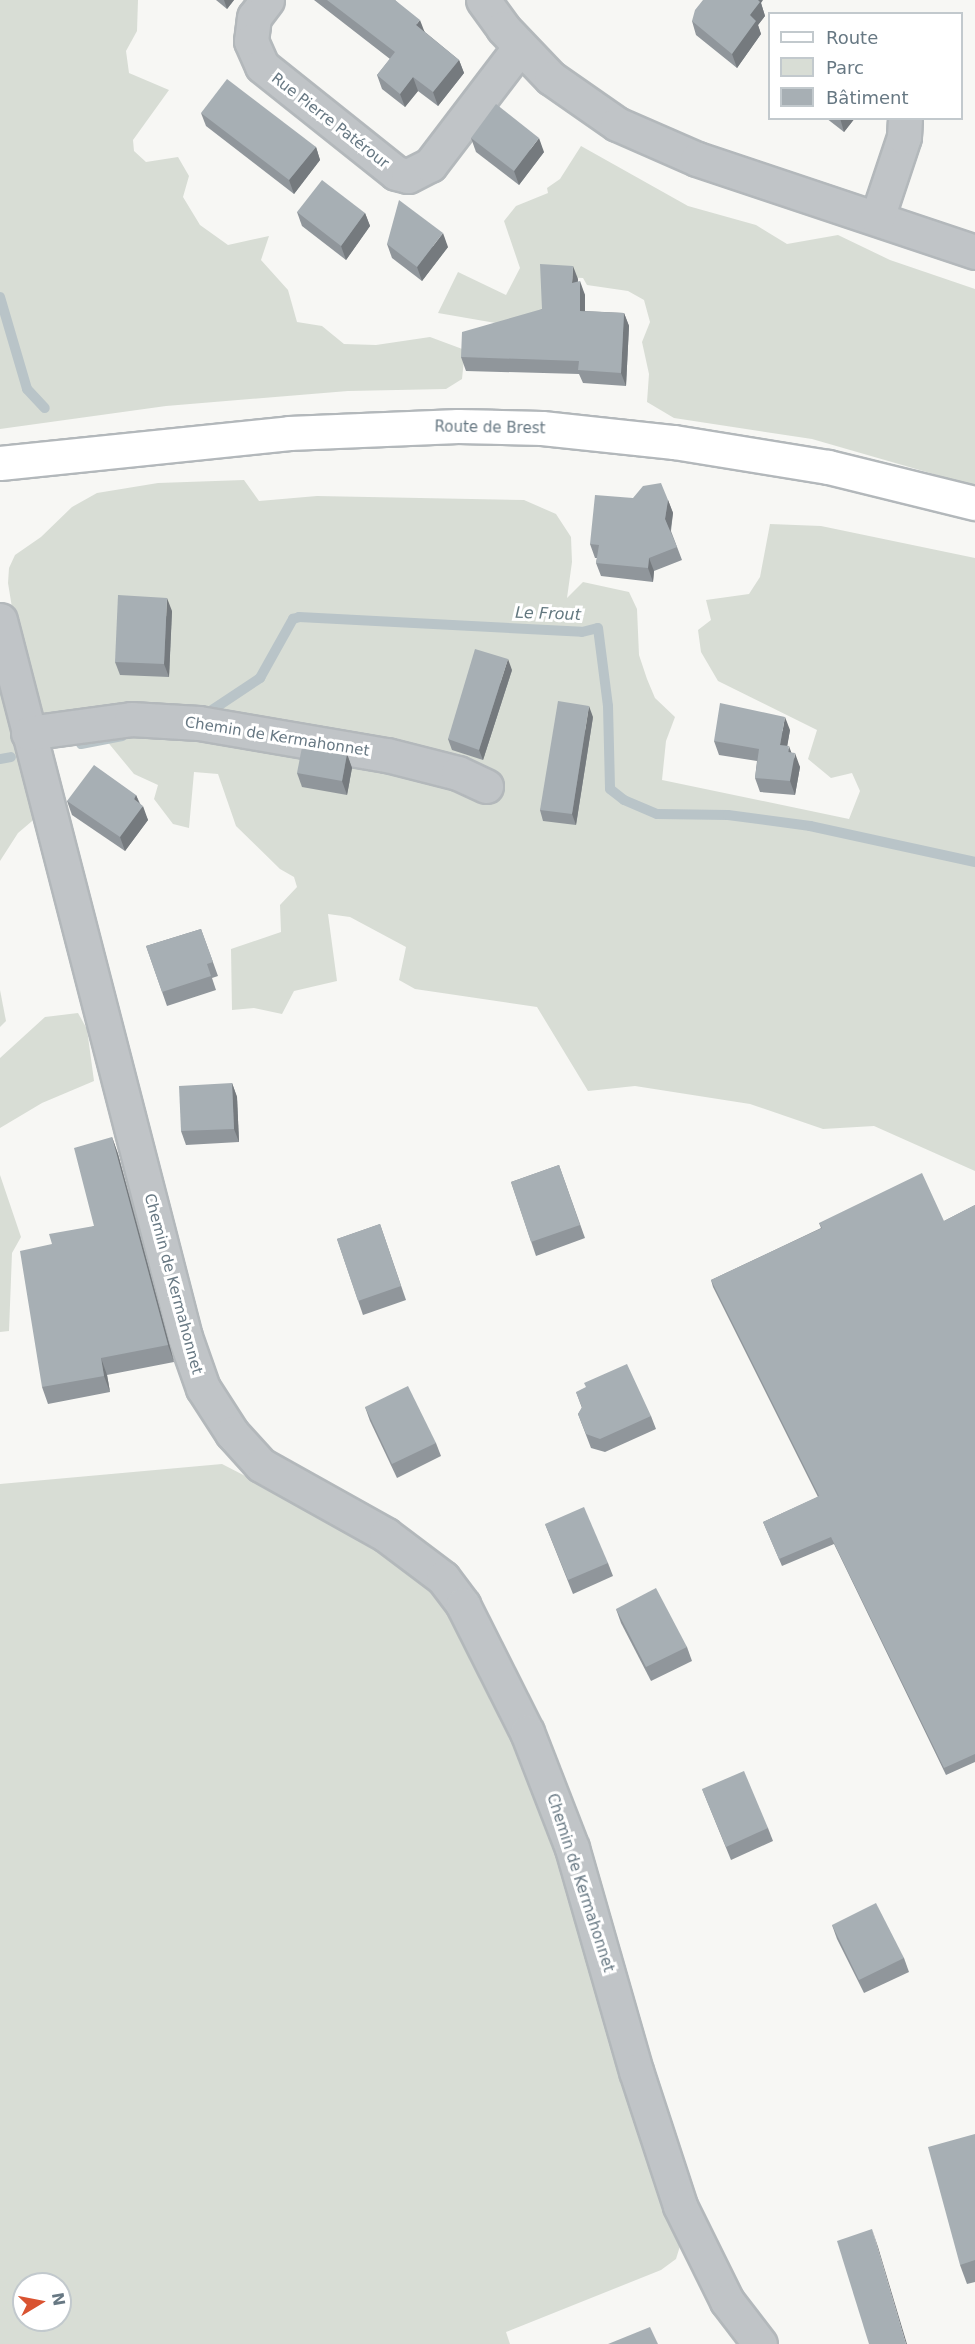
<!DOCTYPE html>
<html>
<head>
<meta charset="utf-8">
<style>
	body { margin:0 }
	#map { position:relative; width:975px; height:2344px; overflow:hidden; background:#f7f7f4; font-family:"DejaVu Sans",sans-serif }
	div>[style] { position:absolute }
	[style*='--x'] { left:calc(var(--x)*1px); top:calc(var(--y)*1px); width:calc(var(--w)*1px); rotate:calc(var(--a)*1deg) }
	.green>* { inset:0; background:#d8ddd5 }
	.stream>* { height:10px; margin:-5px; padding:0 5px; transform-origin:5px; border-radius:5px; background:#b9c4c8 }
	.roads { filter:drop-shadow(2px 0 #b3b8bb) drop-shadow(-2px 0 #b3b8bb) drop-shadow(0 2px #b3b8bb) drop-shadow(0 -2px #b3b8bb) }
	.minor>* { height:33px; margin:-16.5px; padding:0 16.5px; transform-origin:16.5px; border-radius:16.5px; background:#c0c4c7 }
	.major>* { height:33px; margin:-16.5px; padding:0 16.5px; transform-origin:16.5px; border-radius:16.5px; background:#fff }
	.wall>* { inset:0; background:#90969b }
	.shaded-wall>* { inset:0; background:#757a7e }
	.building>* { inset:0; background:#a7afb4 }
	span { translate:-50% -50%; white-space:nowrap; text-align:center; line-height:1.15; -webkit-text-stroke:6px #fff; paint-order:stroke }
	.street-label { font-size:15px; color:#677883 }
	.water-label { font-size:16px; color:#63787f; font-style:italic }
	.legend { position:absolute; left:768px; top:12px; width:195px; height:108px; box-sizing:border-box; background:#fff; border:2px solid #c2c9cd; margin:0; padding:8px 10px; list-style:none; font-size:18px; color:#677883 }
	.legend li { display:flex; align-items:center; gap:12px; height:30px }
	.legend b { width:30px; border:2px solid #c2c9cd }
	.north { position:absolute; left:12px; top:2272px; width:60px; height:60px; box-sizing:border-box; background:#fff; border:2px solid #c2c9cd; border-radius:50%; rotate:80deg; font-size:16px; font-weight:700; line-height:24px; text-align:center; color:#677883 }
	.north::after { content:''; display:block; margin:auto; width:21px; height:27px; background:#d95331; clip-path:polygon(50% 0,100% 100%,50% 72%,0 100%) }
</style>
</head>
<body>
<div id="map">
	<div class="green">
		<i style="clip-path:polygon(0 0,138px 0,137px 31px,126px 51px,129px 73px,169px 90px,133px 140px,134px 151px,146px 162px,178px 157px,189px 176px,183px 197px,200px 225px,228px 245px,269px 236px,261px 260px,288px 290px,297px 322px,322px 326px,344px 344px,376px 345px,430px 337px,465px 350px,462px 379px,446px 389px,348px 391px,166px 406px,0 429px)"></i>
		<i style="clip-path:polygon(581px 146px,688px 206px,756px 225px,787px 244px,838px 235px,890px 260px,975px 289px,975px 486px,812px 439px,674px 418px,647px 402px,649px 374px,642px 342px,650px 322px,644px 300px,628px 291px,587px 285px,583px 278px,543px 276px,543px 321px,535px 330px,438px 313px,458px 272px,506px 295px,520px 268px,504px 221px,516px 206px,548px 193px,547px 188px,560px 179px)"></i>
		<i style="clip-path:polygon(244px 480px,259px 501px,317px 496px,524px 500px,556px 514px,571px 537px,572px 562px,567px 598px,583px 582px,629px 592px,637px 609px,639px 655px,647px 679px,655px 698px,675px 717px,666px 741px,662px 780px,849px 819px,860px 791px,852px 773px,831px 778px,808px 759px,817px 730px,718px 681px,701px 652px,698px 630px,711px 620px,706px 600px,749px 594px,760px 577px,770px 524px,821px 526px,975px 558px,975px 1171px,874px 1126px,823px 1129px,750px 1104px,635px 1086px,588px 1091px,537px 1007px,415px 989px,399px 980px,406px 947px,350px 917px,328px 914px,337px 981px,294px 991px,282px 1014px,254px 1008px,232px 1010px,231px 949px,281px 932px,280px 905px,297px 887px,294px 877px,280px 869px,236px 826px,218px 774px,194px 772px,189px 828px,173px 824px,154px 799px,158px 785px,134px 774px,92px 723px,39px 715px,20px 657px,8px 583px,9px 568px,15px 555px,41px 537px,72px 507px,97px 493px,158px 483px)"></i>
		<i style="clip-path:polygon(0 685px,38px 816px,18px 833px,0 861px)"></i>
		<i style="clip-path:polygon(0 990px,6px 1021px,0 1027px)"></i>
		<i style="clip-path:polygon(78px 1013px,87px 1029px,94px 1081px,42px 1103px,0 1128px,0 1058px,45px 1017px)"></i>
		<i style="clip-path:polygon(0 1175px,21px 1237px,12px 1253px,9px 1331px,0 1332px)"></i>
		<i style="clip-path:polygon(evenodd,222px 1464px,375px 1543px,436px 1591px,490px 1686px,539px 1801px,647px 2159px,680px 2246px,676px 2259px,661px 2270px,506px 2332px,510px 2344px,0 2344px,0 1484px,222px 1464px,24px 2284px,60px 2284px,60px 2320px,24px 2320px,24px 2284px)"></i>
	</div>
	<div class="stream">
		<i style="--x:0;--y:297;--w:96;--a:73.6"></i>
		<i style="--x:27;--y:389;--w:26;--a:47"></i>
		<i style="--x:203;--y:716;--w:69;--a:-33.7"></i>
		<i style="--x:260;--y:678;--w:68;--a:-60.8"></i>
		<i style="--x:293;--y:619;--w:6;--a:-18"></i>
		<i style="--x:299;--y:617;--w:283;--a:3"></i>
		<i style="--x:582;--y:632;--w:16;--a:-14"></i>
		<i style="--x:598;--y:628;--w:79;--a:82.7"></i>
		<i style="--x:608;--y:706;--w:83;--a:88.6"></i>
		<i style="--x:610;--y:789;--w:18;--a:38"></i>
		<i style="--x:624;--y:800;--w:36;--a:23"></i>
		<i style="--x:657;--y:814;--w:71;--a:0.8"></i>
		<i style="--x:728;--y:815;--w:83;--a:7.6"></i>
		<i style="--x:810;--y:826;--w:169;--a:12.3"></i>
		<i style="--x:81;--y:744;--w:42;--a:-11"></i>
		<i style="--x:0;--y:759;--w:11;--a:-10"></i>
	</div>
	<div class="roads">
		<div class="minor">
			<i style="--x:267;--y:0;--w:21;--a:127"></i>
			<i style="--x:254;--y:17;--w:24;--a:97"></i>
			<i style="--x:251;--y:41;--w:27;--a:66"></i>
			<i style="--x:262;--y:66;--w:171;--a:38.6"></i>
			<i style="--x:396;--y:173;--w:12;--a:14"></i>
			<i style="--x:408;--y:176;--w:25;--a:-27"></i>
			<i style="--x:430;--y:165;--w:148;--a:-52.7"></i>
			<i style="--x:483;--y:0;--w:34;--a:54"></i>
			<i style="--x:503;--y:28;--w:69;--a:46.2"></i>
			<i style="--x:551;--y:78;--w:80;--a:34.9"></i>
			<i style="--x:617;--y:124;--w:87;--a:23.6"></i>
			<i style="--x:697;--y:159;--w:293;--a:18.5"></i>
			<i style="--x:877;--y:218;--w:85;--a:-71.6"></i>
			<i style="--x:904;--y:137;--w:19;--a:-87"></i>
			<i style="--x:0;--y:620;--w:740;--a:75.53"></i>
			<i style="--x:185;--y:1337;--w:54;--a:70.6"></i>
			<i style="--x:203;--y:1388;--w:54;--a:57.2"></i>
			<i style="--x:232;--y:1433;--w:43;--a:47.8"></i>
			<i style="--x:261;--y:1465;--w:143;--a:29.2"></i>
			<i style="--x:386;--y:1535;--w:71;--a:37"></i>
			<i style="--x:443;--y:1578;--w:34;--a:53"></i>
			<i style="--x:463;--y:1605;--w:142;--a:63.3"></i>
			<i style="--x:527;--y:1732;--w:124;--a:68.8"></i>
			<i style="--x:572;--y:1848;--w:232;--a:74"></i>
			<i style="--x:636;--y:2071;--w:142;--a:71.9"></i>
			<i style="--x:680;--y:2206;--w:106;--a:63.7"></i>
			<i style="--x:727;--y:2301;--w:54;--a:52.5"></i>
			<i style="--x:28;--y:733;--w:104;--a:-7.7"></i>
			<i style="--x:131;--y:719;--w:68;--a:3.4"></i>
			<i style="--x:199;--y:723;--w:191;--a:9.7"></i>
			<i style="--x:387;--y:755;--w:73;--a:14.2"></i>
			<i style="--x:458;--y:773;--w:31;--a:25"></i>
		</div>
		<div class="major">
			<i style="--x:0;--y:463;--w:291;--a:-5.9"></i>
			<i style="--x:289;--y:433;--w:169;--a:-2.4"></i>
			<i style="--x:458;--y:426;--w:84;--a:1.4"></i>
			<i style="--x:542;--y:428;--w:133;--a:6.1"></i>
			<i style="--x:674;--y:442;--w:156;--a:9.2"></i>
			<i style="--x:828;--y:467;--w:151;--a:13.8"></i>
		</div>
	</div>
	<div class="wall">
		<i style="clip-path:polygon(216px 0,234px 0,227px 9px)"></i>
		<i style="clip-path:polygon(314px 0,395px 0,425px 32px,459px 60px,464px 73px,438px 106px,418px 91px,405px 107px,382px 89px,377px 75px,390px 59px)"></i>
		<i style="clip-path:polygon(761px 3px,765px 16px,758px 25px,761px 34px,737px 68px,696px 35px,692px 21px)"></i>
		<i style="clip-path:polygon(201px 113px,316px 147px,320px 160px,294px 194px,206px 126px)"></i>
		<i style="clip-path:polygon(826px 118px,855px 118px,844px 132px)"></i>
		<i style="clip-path:polygon(471px 138px,544px 152px,519px 185px,476px 152px)"></i>
		<i style="clip-path:polygon(297px 212px,365px 213px,370px 226px,346px 260px,302px 226px)"></i>
		<i style="clip-path:polygon(387px 244px,448px 247px,422px 281px,392px 258px)"></i>
		<i style="clip-path:polygon(578px 279px,578px 282px,585px 295px,585px 311px,624px 313px,629px 326px,626px 386px,583px 383px,579px 374px,466px 371px,461px 357px,542px 309px)"></i>
		<i style="clip-path:polygon(633px 498px,668px 500px,673px 513px,671px 531px,682px 560px,654px 571px,653px 582px,601px 576px,596px 563px,597px 558px,595px 558px,590px 544px)"></i>
		<i style="clip-path:polygon(172px 611px,169px 677px,120px 675px,115px 662px)"></i>
		<i style="clip-path:polygon(512px 670px,483px 760px,452px 750px,448px 739px)"></i>
		<i style="clip-path:polygon(593px 717px,576px 825px,543px 821px,540px 810px)"></i>
		<i style="clip-path:polygon(790px 730px,787px 746px,800px 767px,795px 795px,760px 792px,755px 778px,757px 761px,719px 755px,714px 741px)"></i>
		<i style="clip-path:polygon(347px 754px,352px 768px,347px 795px,302px 787px,297px 773px)"></i>
		<i style="clip-path:polygon(136px 795px,148px 820px,125px 851px,72px 815px,67px 801px)"></i>
		<i style="clip-path:polygon(201px 929px,218px 976px,212px 978px,216px 990px,167px 1006px,146px 946px)"></i>
		<i style="clip-path:polygon(232px 1083px,237px 1097px,239px 1142px,186px 1145px,181px 1131px)"></i>
		<i style="clip-path:polygon(112px 1137px,118px 1154px,174px 1362px,107px 1375px,110px 1392px,48px 1404px,42px 1387px,52px 1244px,94px 1226px)"></i>
		<i style="clip-path:polygon(559px 1165px,585px 1238px,536px 1256px,511px 1182px)"></i>
		<i style="clip-path:polygon(975px 1205px,975px 1762px,946px 1775px,834px 1544px,782px 1566px,763px 1522px,818px 1497px,713px 1287px,711px 1280px,821px 1228px,819px 1223px,944px 1221px)"></i>
		<i style="clip-path:polygon(380px 1224px,406px 1300px,363px 1315px,337px 1239px)"></i>
		<i style="clip-path:polygon(576px 1392px,651px 1416px,656px 1429px,605px 1452px,591px 1448px,578px 1414px,582px 1408px)"></i>
		<i style="clip-path:polygon(365px 1407px,436px 1443px,441px 1456px,397px 1478px,370px 1421px)"></i>
		<i style="clip-path:polygon(545px 1524px,608px 1563px,613px 1576px,573px 1594px)"></i>
		<i style="clip-path:polygon(616px 1609px,687px 1647px,692px 1661px,651px 1681px,621px 1623px)"></i>
		<i style="clip-path:polygon(702px 1789px,768px 1828px,773px 1841px,731px 1860px)"></i>
		<i style="clip-path:polygon(832px 1925px,904px 1958px,909px 1972px,864px 1993px,837px 1939px)"></i>
		<i style="clip-path:polygon(975px 2134px,975px 2282px,967px 2284px,960px 2265px)"></i>
	</div>
	<div class="shaded-wall">
		<i style="clip-path:polygon(224px 0,234px 0,227px 9px)"></i>
		<i style="clip-path:polygon(754px 0,763px 0,761px 3px,765px 16px,758px 25px,761px 34px,737px 68px,732px 54px,750px 15px)"></i>
		<i style="clip-path:polygon(420px 20px,425px 33px,416px 25px)"></i>
		<i style="clip-path:polygon(459px 60px,464px 73px,438px 106px,433px 92px)"></i>
		<i style="clip-path:polygon(413px 77px,418px 91px,405px 107px,400px 94px)"></i>
		<i style="clip-path:polygon(840px 118px,855px 118px,844px 132px)"></i>
		<i style="clip-path:polygon(539px 138px,544px 152px,519px 185px,514px 171px)"></i>
		<i style="clip-path:polygon(316px 147px,320px 160px,294px 194px,289px 180px)"></i>
		<i style="clip-path:polygon(365px 213px,370px 226px,346px 260px,341px 246px)"></i>
		<i style="clip-path:polygon(443px 233px,448px 247px,422px 281px,417px 267px)"></i>
		<i style="clip-path:polygon(573px 266px,578px 279px,576px 296px,572px 283px)"></i>
		<i style="clip-path:polygon(580px 281px,585px 295px,585px 324px,580px 311px)"></i>
		<i style="clip-path:polygon(624px 313px,629px 326px,626px 386px,621px 373px)"></i>
		<i style="clip-path:polygon(668px 500px,673px 513px,670px 533px,665px 519px)"></i>
		<i style="clip-path:polygon(649px 558px,654px 571px,653px 582px,648px 568px)"></i>
		<i style="clip-path:polygon(167px 598px,172px 611px,169px 677px,164px 664px)"></i>
		<i style="clip-path:polygon(508px 659px,512px 670px,483px 760px,479px 750px)"></i>
		<i style="clip-path:polygon(589px 706px,593px 717px,576px 825px,572px 814px)"></i>
		<i style="clip-path:polygon(785px 717px,790px 730px,785px 759px,780px 745px)"></i>
		<i style="clip-path:polygon(789px 746px,794px 760px,795px 753px,800px 767px,795px 795px,790px 781px)"></i>
		<i style="clip-path:polygon(347px 754px,352px 768px,347px 795px,342px 781px)"></i>
		<i style="clip-path:polygon(136px 795px,141px 808px,143px 806px,148px 820px,125px 851px,120px 837px)"></i>
		<i style="clip-path:polygon(232px 1083px,237px 1097px,239px 1142px,234px 1129px)"></i>
		<i style="clip-path:polygon(112px 1137px,118px 1154px,174px 1362px,168px 1345px)"></i>
		<i style="clip-path:polygon(101px 1358px,107px 1375px,110px 1392px,104px 1376px)"></i>
		<i style="clip-path:polygon(872px 2229px,878px 2247px,907px 2344px,906px 2344px)"></i>
	</div>
	<div class="building">
		<i style="clip-path:polygon(327px 0,395px 0,420px 20px,416px 25px,459px 60px,433px 92px,413px 77px,400px 94px,377px 75px,395px 52px)"></i>
		<i style="clip-path:polygon(703px 0,758px 0,760px 2px,750px 15px,756px 21px,732px 54px,692px 21px,695px 10px)"></i>
		<i style="clip-path:polygon(227px 79px,316px 147px,289px 180px,201px 113px)"></i>
		<i style="clip-path:polygon(496px 104px,539px 138px,514px 171px,471px 138px)"></i>
		<i style="clip-path:polygon(322px 180px,365px 213px,341px 246px,297px 212px)"></i>
		<i style="clip-path:polygon(399px 200px,443px 233px,417px 267px,387px 244px)"></i>
		<i style="clip-path:polygon(540px 264px,573px 266px,572px 283px,580px 281px,580px 311px,624px 313px,621px 373px,578px 370px,579px 361px,461px 357px,462px 332px,542px 309px)"></i>
		<i style="clip-path:polygon(661px 483px,668px 500px,665px 519px,677px 547px,649px 558px,648px 568px,596px 563px,599px 545px,590px 544px,595px 495px,633px 498px,643px 486px)"></i>
		<i style="clip-path:polygon(118px 595px,167px 598px,164px 664px,115px 662px)"></i>
		<i style="clip-path:polygon(475px 649px,508px 659px,479px 750px,448px 739px)"></i>
		<i style="clip-path:polygon(558px 701px,589px 706px,572px 814px,540px 810px)"></i>
		<i style="clip-path:polygon(720px 703px,785px 717px,780px 745px,789px 746px,788px 752px,795px 753px,790px 781px,755px 778px,759px 749px,714px 741px)"></i>
		<i style="clip-path:polygon(302px 747px,347px 754px,342px 781px,297px 773px)"></i>
		<i style="clip-path:polygon(94px 765px,136px 795px,134px 799px,143px 806px,120px 837px,67px 801px)"></i>
		<i style="clip-path:polygon(201px 929px,213px 962px,207px 964px,211px 976px,162px 992px,146px 946px)"></i>
		<i style="clip-path:polygon(232px 1083px,234px 1129px,181px 1131px,179px 1086px)"></i>
		<i style="clip-path:polygon(112px 1137px,168px 1345px,101px 1358px,104px 1376px,42px 1387px,20px 1251px,52px 1244px,49px 1234px,94px 1226px,74px 1148px)"></i>
		<i style="clip-path:polygon(559px 1165px,580px 1225px,531px 1242px,511px 1182px)"></i>
		<i style="clip-path:polygon(922px 1173px,944px 1221px,975px 1205px,975px 1754px,944px 1768px,831px 1537px,779px 1559px,763px 1522px,819px 1496px,711px 1280px,822px 1228px,819px 1223px)"></i>
		<i style="clip-path:polygon(380px 1224px,401px 1286px,358px 1301px,337px 1239px)"></i>
		<i style="clip-path:polygon(627px 1364px,651px 1416px,600px 1439px,586px 1434px,578px 1414px,582px 1407px,576px 1392px,586px 1387px,584px 1383px)"></i>
		<i style="clip-path:polygon(408px 1386px,436px 1443px,392px 1464px,365px 1407px)"></i>
		<i style="clip-path:polygon(584px 1507px,608px 1563px,568px 1580px,545px 1524px)"></i>
		<i style="clip-path:polygon(656px 1588px,687px 1647px,646px 1667px,616px 1609px)"></i>
		<i style="clip-path:polygon(744px 1771px,768px 1828px,726px 1847px,702px 1789px)"></i>
		<i style="clip-path:polygon(876px 1903px,904px 1958px,859px 1980px,832px 1925px)"></i>
		<i style="clip-path:polygon(975px 2134px,975px 2260px,960px 2265px,928px 2147px)"></i>
		<i style="clip-path:polygon(872px 2229px,906px 2344px,869px 2344px,837px 2241px)"></i>
		<i style="clip-path:polygon(650px 2327px,658px 2344px,608px 2344px)"></i>
	</div>
	<div class="street-label">
		<span style="left:330px;top:121px;rotate:38deg">Rue Pierre Patérour</span>
		<span style="left:490px;top:428px;rotate:1deg">Route de Brest</span>
		<span style="left:277px;top:737px;rotate:9deg">Chemin de Kermahonnet</span>
		<span style="left:173px;top:1284px;rotate:75deg">Chemin de Kermahonnet</span>
		<span style="left:580px;top:1883px;rotate:72deg">Chemin de Kermahonnet</span>
	</div>
	<div class="water-label">
		<span style="left:548px;top:614px;rotate:2deg">Le Frout</span>
	</div>
	<ul class="legend">
	<li><b style="height:8px;background:#fff"></b>Route</li>
	<li><b style="height:16px;background:#d8ddd5"></b>Parc</li>
	<li><b style="height:16px;background:#a7afb4"></b>Bâtiment</li>
	</ul>
	<div class="north">N</div>
</div>
</body>
</html>
